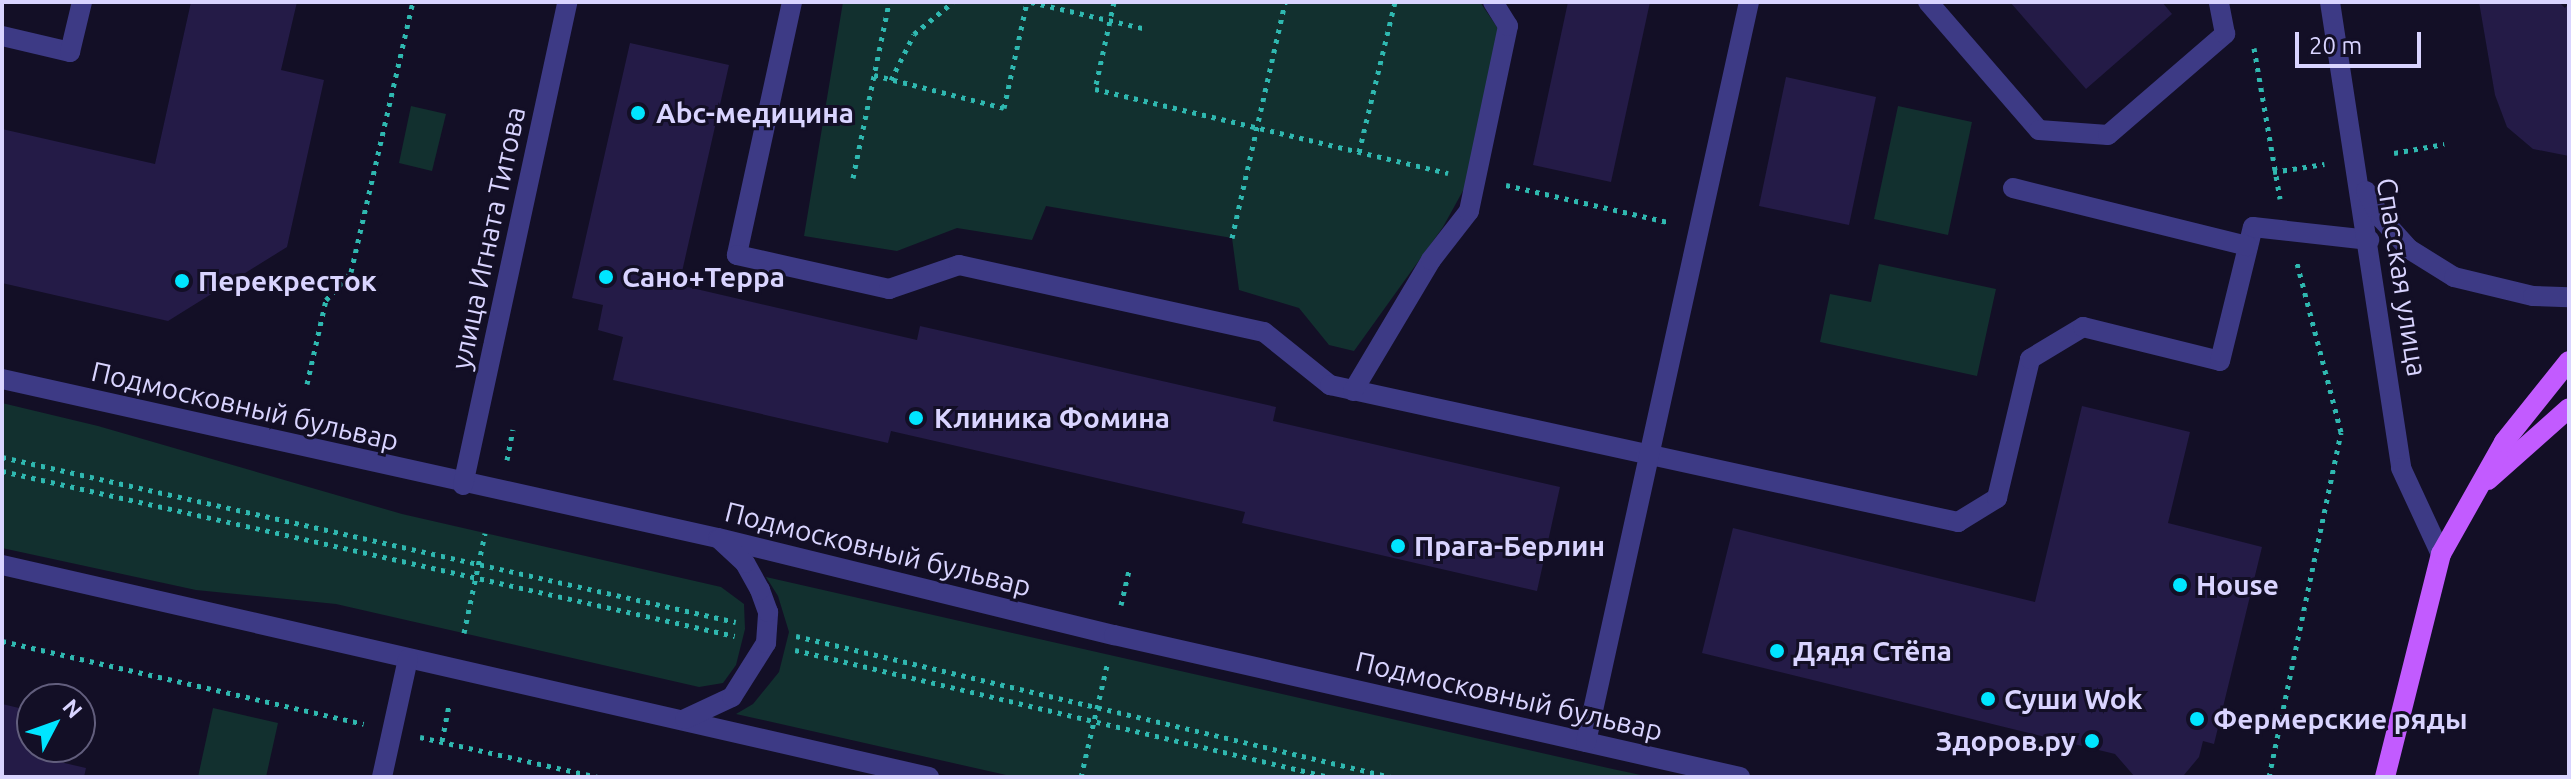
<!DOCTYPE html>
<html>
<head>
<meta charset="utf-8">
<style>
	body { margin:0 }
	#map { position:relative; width:2571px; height:779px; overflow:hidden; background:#130f26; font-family:Ubuntu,sans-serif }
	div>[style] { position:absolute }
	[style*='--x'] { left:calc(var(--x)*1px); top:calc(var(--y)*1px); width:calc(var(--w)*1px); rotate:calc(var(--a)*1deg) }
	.green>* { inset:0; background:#12302f }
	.building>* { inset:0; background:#241b47 }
	.path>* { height:5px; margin-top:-2.5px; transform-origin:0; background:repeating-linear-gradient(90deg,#2fb8b0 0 4px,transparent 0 10px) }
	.minor>* { height:20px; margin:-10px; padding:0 10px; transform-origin:10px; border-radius:10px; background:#3d3a85 }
	.major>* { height:20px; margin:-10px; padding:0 10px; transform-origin:10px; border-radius:10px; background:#c25bff }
	.dots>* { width:22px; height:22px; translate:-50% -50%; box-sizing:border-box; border:4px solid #130f26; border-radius:50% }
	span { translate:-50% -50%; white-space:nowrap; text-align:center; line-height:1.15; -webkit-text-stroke:6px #130f26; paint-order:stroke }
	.poi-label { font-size:28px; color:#d9d4ff; font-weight:700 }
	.left { translate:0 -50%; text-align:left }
	.right { translate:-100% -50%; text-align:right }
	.street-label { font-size:28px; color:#d9d4ff }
	.frame { position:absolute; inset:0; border:4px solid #d9d4ff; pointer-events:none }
	.north { position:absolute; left:16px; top:683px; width:80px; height:80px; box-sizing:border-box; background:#130f26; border:2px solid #625e7d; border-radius:50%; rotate:49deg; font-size:22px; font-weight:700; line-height:32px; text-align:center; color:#d9d4ff }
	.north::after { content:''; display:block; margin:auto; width:28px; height:36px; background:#00e5ff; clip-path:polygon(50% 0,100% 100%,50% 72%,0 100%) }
	.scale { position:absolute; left:2295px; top:32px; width:126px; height:36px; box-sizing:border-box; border:4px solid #d9d4ff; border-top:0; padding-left:10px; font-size:24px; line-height:28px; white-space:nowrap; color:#d9d4ff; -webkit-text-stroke:6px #130f26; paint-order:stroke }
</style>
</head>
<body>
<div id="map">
	<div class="green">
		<i style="clip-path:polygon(843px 2px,1480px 2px,1499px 30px,1470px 178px,1443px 227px,1354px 351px,1329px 345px,1299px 308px,1239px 290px,1232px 238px,1046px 206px,1032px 240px,957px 228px,897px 251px,804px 236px)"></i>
		<i style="clip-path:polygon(411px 106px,446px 114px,432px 171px,399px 163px)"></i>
		<i style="clip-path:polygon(1898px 106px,1972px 122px,1948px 235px,1874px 219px)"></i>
		<i style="clip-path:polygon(1879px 264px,1996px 289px,1977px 376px,1820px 342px,1830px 294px,1871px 302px)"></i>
		<i style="clip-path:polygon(2px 403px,98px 426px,402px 514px,721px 587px,744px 604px,745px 629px,736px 665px,723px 683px,699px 687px,336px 604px,196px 590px,2px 548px)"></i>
		<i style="clip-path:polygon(766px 577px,1608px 768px,1650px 777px,1015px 777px,736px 714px,753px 704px,779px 672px,789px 632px,778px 596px)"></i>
		<i style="clip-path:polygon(213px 708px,278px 723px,266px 777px,198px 777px)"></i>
	</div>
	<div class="building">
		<i style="clip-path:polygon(191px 2px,297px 2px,281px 70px,324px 80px,287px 247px,168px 321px,2px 283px,2px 129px,155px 164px)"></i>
		<i style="clip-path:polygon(1568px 2px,1650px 2px,1611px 182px,1533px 165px)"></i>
		<i style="clip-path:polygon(2010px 2px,2162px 2px,2172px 14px,2086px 89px)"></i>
		<i style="clip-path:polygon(2479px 2px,2559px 2px,2565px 8px,2569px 3px,2569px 156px,2533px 149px,2507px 127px,2495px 95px)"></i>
		<i style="clip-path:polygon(630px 43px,729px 65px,679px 285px,917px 340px,920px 326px,1276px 407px,1273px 421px,1560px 487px,1537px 591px,1242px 523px,1245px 512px,891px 431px,888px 443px,613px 380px,623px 337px,598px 330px,603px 305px,572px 298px)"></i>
		<i style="clip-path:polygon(1786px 77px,1876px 97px,1849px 225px,1759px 206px)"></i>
		<i style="clip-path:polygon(2082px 406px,2190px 432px,2168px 523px,2262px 547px,2214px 744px,2203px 741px,2199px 757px,2184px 775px,2135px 777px,2115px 754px,1702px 653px,1733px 528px,2035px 602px)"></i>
		<i style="clip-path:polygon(2px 704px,32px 711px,34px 756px,86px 768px,84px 777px,2px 777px)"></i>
	</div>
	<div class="path">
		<i style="--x:1031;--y:2;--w:115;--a:13.1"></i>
		<i style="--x:1114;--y:2;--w:89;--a:102.3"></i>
		<i style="--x:1095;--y:89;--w:363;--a:13.4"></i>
		<i style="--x:2254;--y:48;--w:153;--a:80.2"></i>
		<i style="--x:874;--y:75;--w:134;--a:14.2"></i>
		<i style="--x:1004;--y:108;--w:108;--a:-77.8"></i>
		<i style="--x:891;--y:80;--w:51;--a:-63.4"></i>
		<i style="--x:914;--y:34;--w:50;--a:-39.4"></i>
		<i style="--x:1359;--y:152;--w:154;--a:-76.5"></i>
		<i style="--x:2394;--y:153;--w:51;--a:-10.2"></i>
		<i style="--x:2273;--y:172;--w:52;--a:-8.9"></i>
		<i style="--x:853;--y:178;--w:180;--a:-78.4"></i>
		<i style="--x:1506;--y:185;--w:166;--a:12.9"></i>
		<i style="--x:1232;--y:238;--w:242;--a:-77.3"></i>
		<i style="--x:307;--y:384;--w:86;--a:-77.3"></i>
		<i style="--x:326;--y:300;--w:38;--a:-48"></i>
		<i style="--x:351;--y:272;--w:277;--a:-77.1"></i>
		<i style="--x:2;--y:457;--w:752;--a:12.67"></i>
		<i style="--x:507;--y:460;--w:31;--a:-79"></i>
		<i style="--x:2;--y:471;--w:751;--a:12.69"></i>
		<i style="--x:1121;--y:605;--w:39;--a:-77"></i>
		<i style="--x:464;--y:633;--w:102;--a:-78.1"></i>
		<i style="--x:796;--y:636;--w:611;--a:13.33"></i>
		<i style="--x:2;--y:641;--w:371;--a:12.9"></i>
		<i style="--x:795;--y:650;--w:549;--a:13.38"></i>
		<i style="--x:420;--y:737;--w:182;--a:12.7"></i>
		<i style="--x:442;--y:741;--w:36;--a:-79"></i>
		<i style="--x:1081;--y:777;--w:115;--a:-76.9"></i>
		<i style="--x:2269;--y:777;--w:352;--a:-78.2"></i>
		<i style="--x:2341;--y:432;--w:175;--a:-104.6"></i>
	</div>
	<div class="minor">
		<i style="--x:792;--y:2;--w:259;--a:102.3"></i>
		<i style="--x:737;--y:255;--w:156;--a:12.6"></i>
		<i style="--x:889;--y:289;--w:74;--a:-18.9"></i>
		<i style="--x:959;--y:265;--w:312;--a:12.4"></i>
		<i style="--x:1264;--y:332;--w:85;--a:38.8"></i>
		<i style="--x:1330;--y:385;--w:643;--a:12.31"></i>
		<i style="--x:1958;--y:522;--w:46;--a:-31.6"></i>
		<i style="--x:1997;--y:498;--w:143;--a:-76.6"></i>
		<i style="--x:2030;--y:359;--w:62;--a:-31.1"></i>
		<i style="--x:2083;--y:327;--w:141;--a:13.9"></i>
		<i style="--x:2220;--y:361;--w:138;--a:-76.2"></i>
		<i style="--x:2253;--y:227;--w:117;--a:6.4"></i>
		<i style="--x:1928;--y:2;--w:169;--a:49.1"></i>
		<i style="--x:2039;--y:130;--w:69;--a:4.1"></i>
		<i style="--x:2108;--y:135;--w:155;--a:-40.8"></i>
		<i style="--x:2225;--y:34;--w:33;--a:-101"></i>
		<i style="--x:2330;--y:2;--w:471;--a:81.3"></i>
		<i style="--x:2401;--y:468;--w:95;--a:65.1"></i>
		<i style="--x:2;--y:36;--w:70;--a:13.2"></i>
		<i style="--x:70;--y:52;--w:51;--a:-76.5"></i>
		<i style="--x:2013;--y:188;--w:242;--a:13.9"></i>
		<i style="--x:2366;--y:191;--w:31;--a:61"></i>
		<i style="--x:2381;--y:218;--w:42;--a:47.9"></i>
		<i style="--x:2409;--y:249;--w:53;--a:31.9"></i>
		<i style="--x:2454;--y:277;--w:81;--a:13.5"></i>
		<i style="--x:2533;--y:296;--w:36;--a:2"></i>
		<i style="--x:2;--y:379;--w:733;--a:12.52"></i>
		<i style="--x:718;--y:538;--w:408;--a:13.8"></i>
		<i style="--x:1114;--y:635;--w:642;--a:12.78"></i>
		<i style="--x:1353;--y:391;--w:152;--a:-59.2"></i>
		<i style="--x:1431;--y:260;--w:62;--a:-52.2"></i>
		<i style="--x:1469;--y:211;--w:189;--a:-78.1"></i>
		<i style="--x:1508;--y:26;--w:28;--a:-122"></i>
		<i style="--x:463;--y:485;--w:494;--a:-77.8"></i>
		<i style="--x:2;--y:565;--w:951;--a:12.88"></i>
		<i style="--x:685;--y:719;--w:52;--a:-25.1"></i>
		<i style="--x:732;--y:697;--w:64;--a:-57.8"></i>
		<i style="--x:766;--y:643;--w:31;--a:-86"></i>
		<i style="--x:768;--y:612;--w:23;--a:-110"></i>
		<i style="--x:760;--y:590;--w:31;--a:-119"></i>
		<i style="--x:745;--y:563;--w:35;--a:-137"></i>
		<i style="--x:1586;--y:742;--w:758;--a:-77.58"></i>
		<i style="--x:382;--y:777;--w:121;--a:-77.6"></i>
	</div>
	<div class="major">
		<i style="--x:2488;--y:480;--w:108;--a:-41.6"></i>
		<i style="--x:2385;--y:777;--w:230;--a:-75.9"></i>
		<i style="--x:2441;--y:554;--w:129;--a:-60.6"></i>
		<i style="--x:2504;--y:442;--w:104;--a:-51.3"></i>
	</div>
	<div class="dots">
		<i style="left:638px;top:113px;background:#00e5ff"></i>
		<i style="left:606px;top:277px;background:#00e5ff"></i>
		<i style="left:182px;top:281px;background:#00e5ff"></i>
		<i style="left:916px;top:418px;background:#00e5ff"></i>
		<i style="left:1398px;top:546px;background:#00e5ff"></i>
		<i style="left:2180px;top:585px;background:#00e5ff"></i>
		<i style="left:1777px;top:651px;background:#00e5ff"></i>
		<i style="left:1988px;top:699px;background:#00e5ff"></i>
		<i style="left:2197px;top:719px;background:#00e5ff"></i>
		<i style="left:2092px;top:741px;background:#00e5ff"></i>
	</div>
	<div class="poi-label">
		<span class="left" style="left:656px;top:113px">Abc-медицина</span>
		<span class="left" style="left:622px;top:277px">Сано+Терра</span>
		<span class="left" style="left:198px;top:281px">Перекресток</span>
		<span class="left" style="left:934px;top:418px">Клиника Фомина</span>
		<span class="left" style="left:1414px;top:546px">Прага-Берлин</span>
		<span class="left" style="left:2196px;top:585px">House</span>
		<span class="left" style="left:1793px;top:651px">Дядя Стёпа</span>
		<span class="left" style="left:2004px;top:699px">Суши Wok</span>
		<span class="left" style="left:2213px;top:719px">Фермерские ряды</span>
		<span class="right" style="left:2076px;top:741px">Здоров.ру</span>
	</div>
	<div class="street-label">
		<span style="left:488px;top:238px;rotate:-78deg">улица Игната Титова</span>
		<span style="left:2402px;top:277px;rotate:81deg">Спасская улица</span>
		<span style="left:245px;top:406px;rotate:13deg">Подмосковный бульвар</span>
		<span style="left:878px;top:549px;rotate:14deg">Подмосковный бульвар</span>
		<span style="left:1509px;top:696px;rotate:13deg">Подмосковный бульвар</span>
	</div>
	<div class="frame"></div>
	<div class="north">N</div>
	<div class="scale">20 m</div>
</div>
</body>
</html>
